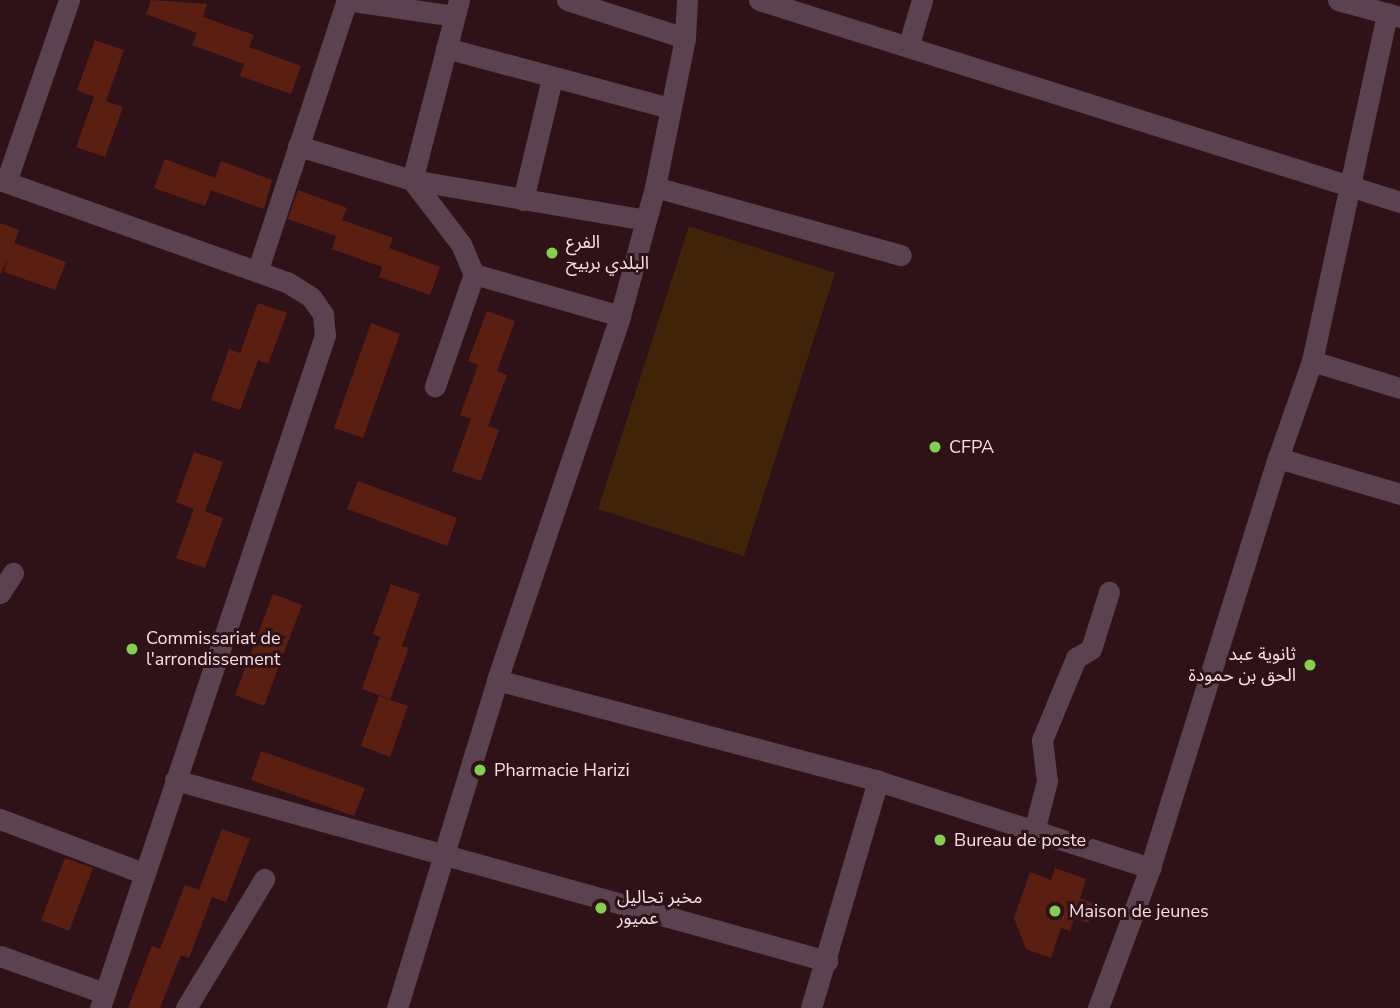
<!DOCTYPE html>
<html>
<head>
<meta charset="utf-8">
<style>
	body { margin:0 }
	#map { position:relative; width:1400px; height:1008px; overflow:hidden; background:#2f1218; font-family:"Nunito Sans","Noto Sans Arabic",sans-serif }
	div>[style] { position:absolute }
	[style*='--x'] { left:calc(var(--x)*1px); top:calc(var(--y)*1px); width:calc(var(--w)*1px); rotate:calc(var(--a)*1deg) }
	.green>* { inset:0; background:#412308 }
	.building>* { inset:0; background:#5a1f11 }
	.street>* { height:21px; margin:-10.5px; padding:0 10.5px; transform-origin:10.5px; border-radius:10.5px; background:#5b4250 }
	.dots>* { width:19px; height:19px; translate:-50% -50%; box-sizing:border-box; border:4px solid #2f1218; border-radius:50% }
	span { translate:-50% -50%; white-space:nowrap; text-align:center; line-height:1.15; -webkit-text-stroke:6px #2f1218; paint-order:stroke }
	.poi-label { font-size:18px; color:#f5e0e2 }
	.left { translate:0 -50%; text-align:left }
	.right { translate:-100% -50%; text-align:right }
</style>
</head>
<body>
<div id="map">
	<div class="green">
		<i style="clip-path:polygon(689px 226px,835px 273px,744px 556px,598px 509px)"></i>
	</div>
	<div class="building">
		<i style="clip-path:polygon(151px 0,207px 4px,203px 17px,254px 35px,249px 47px,301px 66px,291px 94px,240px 76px,244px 64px,192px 45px,197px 33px,146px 14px)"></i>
		<i style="clip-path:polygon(95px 40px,124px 50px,106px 101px,123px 107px,105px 157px,76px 147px,94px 97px,77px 90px)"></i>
		<i style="clip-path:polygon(165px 159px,215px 178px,221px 161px,272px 180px,264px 209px,211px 190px,205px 206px,154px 188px)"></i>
		<i style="clip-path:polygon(298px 190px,347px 208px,342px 220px,393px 238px,389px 248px,440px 267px,430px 295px,379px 277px,382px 267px,332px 249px,336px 236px,288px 219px)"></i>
		<i style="clip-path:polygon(0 223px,19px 230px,14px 243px,66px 262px,55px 290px,4px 272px,8px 259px,0 275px)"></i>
		<i style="clip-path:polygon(258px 303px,287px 313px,268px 364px,258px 360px,240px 410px,211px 400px,229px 349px,240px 353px)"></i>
		<i style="clip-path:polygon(487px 311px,515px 321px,497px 371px,507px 375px,488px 426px,499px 430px,481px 481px,452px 471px,471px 419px,460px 415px,478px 365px,468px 361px)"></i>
		<i style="clip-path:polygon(371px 323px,400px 334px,363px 438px,334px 428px)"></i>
		<i style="clip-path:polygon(194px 452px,223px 462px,205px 511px,223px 518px,205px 568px,176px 558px,194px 509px,176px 502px)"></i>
		<i style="clip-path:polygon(358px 481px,457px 518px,447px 546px,347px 509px)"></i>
		<i style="clip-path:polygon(391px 584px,420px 594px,402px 646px,409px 648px,390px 699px,362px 689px,380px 637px,373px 634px)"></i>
		<i style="clip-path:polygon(273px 594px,302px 605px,264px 706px,235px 695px)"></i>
		<i style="clip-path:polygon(379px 696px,408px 706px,390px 757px,361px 746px)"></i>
		<i style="clip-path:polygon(261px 751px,365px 788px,354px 816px,251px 780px)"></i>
		<i style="clip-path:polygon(222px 829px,250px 839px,226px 902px,212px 897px,189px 958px,181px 955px,160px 1008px,128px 1008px,152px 946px,160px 949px,185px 885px,199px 890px)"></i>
		<i style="clip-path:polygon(65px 858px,93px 868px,69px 931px,41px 920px)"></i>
		<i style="clip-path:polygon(1055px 868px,1086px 879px,1080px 898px,1095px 904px,1088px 923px,1074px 918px,1070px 931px,1061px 928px,1051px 958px,1026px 949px,1014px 918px,1030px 872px,1051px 880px)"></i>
	</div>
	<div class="street">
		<i style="--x:346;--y:0;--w:109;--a:8.4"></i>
		<i style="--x:459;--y:0;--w:186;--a:104.6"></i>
		<i style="--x:412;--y:180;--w:237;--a:9.7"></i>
		<i style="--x:567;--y:0;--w:124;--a:17.9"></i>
		<i style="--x:759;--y:0;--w:672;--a:17.49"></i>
		<i style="--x:1338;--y:0;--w:64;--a:15.3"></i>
		<i style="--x:909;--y:44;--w:46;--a:-73.5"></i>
		<i style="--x:446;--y:48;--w:232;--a:15"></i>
		<i style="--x:298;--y:146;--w:119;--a:16.6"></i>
		<i style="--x:412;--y:180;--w:81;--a:52.6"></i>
		<i style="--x:461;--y:244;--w:33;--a:67"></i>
		<i style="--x:474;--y:274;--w:119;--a:109.2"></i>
		<i style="--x:0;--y:180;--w:305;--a:19.6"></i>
		<i style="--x:287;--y:282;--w:28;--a:32"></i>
		<i style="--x:311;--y:297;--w:21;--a:55"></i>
		<i style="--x:323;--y:314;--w:21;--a:85"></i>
		<i style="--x:325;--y:335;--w:710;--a:108.49"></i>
		<i style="--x:6;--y:182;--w:193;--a:-70.9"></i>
		<i style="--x:655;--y:187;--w:255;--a:15.5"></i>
		<i style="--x:523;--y:200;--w:125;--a:-76.6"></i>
		<i style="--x:258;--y:269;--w:283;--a:-71.7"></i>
		<i style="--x:474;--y:274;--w:152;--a:16"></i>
		<i style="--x:1312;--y:361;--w:92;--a:17.1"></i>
		<i style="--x:1278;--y:458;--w:103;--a:-70.7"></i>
		<i style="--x:1312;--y:361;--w:356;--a:-77.8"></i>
		<i style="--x:0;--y:593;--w:24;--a:-57"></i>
		<i style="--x:497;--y:680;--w:394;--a:14.8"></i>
		<i style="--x:878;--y:781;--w:286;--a:17.7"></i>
		<i style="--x:175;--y:780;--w:677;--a:15.52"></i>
		<i style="--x:0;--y:819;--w:153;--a:20.7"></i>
		<i style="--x:1034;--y:831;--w:52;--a:-75.4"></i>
		<i style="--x:1047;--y:781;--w:41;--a:-97"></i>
		<i style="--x:1042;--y:740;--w:89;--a:-67.5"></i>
		<i style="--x:1076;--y:658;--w:17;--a:-31"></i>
		<i style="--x:1091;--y:649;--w:60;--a:-72.5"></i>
		<i style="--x:0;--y:956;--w:110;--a:19.6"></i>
		<i style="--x:186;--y:1008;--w:151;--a:-58.8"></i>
		<i style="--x:397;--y:1008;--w:343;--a:-73"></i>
		<i style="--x:497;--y:680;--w:384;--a:-71.3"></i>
		<i style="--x:620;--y:316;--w:134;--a:-74.8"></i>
		<i style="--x:655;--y:187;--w:152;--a:-78.6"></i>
		<i style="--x:685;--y:38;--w:38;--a:-87"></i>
		<i style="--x:811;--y:1008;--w:237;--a:-73.6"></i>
		<i style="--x:1098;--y:1008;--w:149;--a:-69.6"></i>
		<i style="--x:1150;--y:868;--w:430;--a:-72.7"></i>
		<i style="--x:1278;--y:458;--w:127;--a:16.4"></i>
	</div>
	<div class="dots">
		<i style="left:552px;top:253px;background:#83d04f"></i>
		<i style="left:935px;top:447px;background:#83d04f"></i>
		<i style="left:132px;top:649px;background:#83d04f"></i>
		<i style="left:1310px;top:665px;background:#83d04f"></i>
		<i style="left:480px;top:770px;background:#83d04f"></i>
		<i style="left:940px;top:840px;background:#83d04f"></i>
		<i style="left:601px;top:908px;background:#83d04f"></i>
		<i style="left:1055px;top:911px;background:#83d04f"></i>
	</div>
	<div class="poi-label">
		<span class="left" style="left:566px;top:253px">الفرع<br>البلدي بربيح</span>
		<span class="left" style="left:949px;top:447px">CFPA</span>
		<span class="left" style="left:146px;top:649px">Commissariat de<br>l'arrondissement</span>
		<span class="right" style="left:1296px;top:665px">ثانوية عبد<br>الحق بن حمودة</span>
		<span class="left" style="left:494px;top:770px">Pharmacie Harizi</span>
		<span class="left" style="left:954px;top:840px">Bureau de poste</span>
		<span class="left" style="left:617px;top:908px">مخبر تحاليل<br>عميور</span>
		<span class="left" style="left:1069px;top:911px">Maison de jeunes</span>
	</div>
</div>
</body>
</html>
